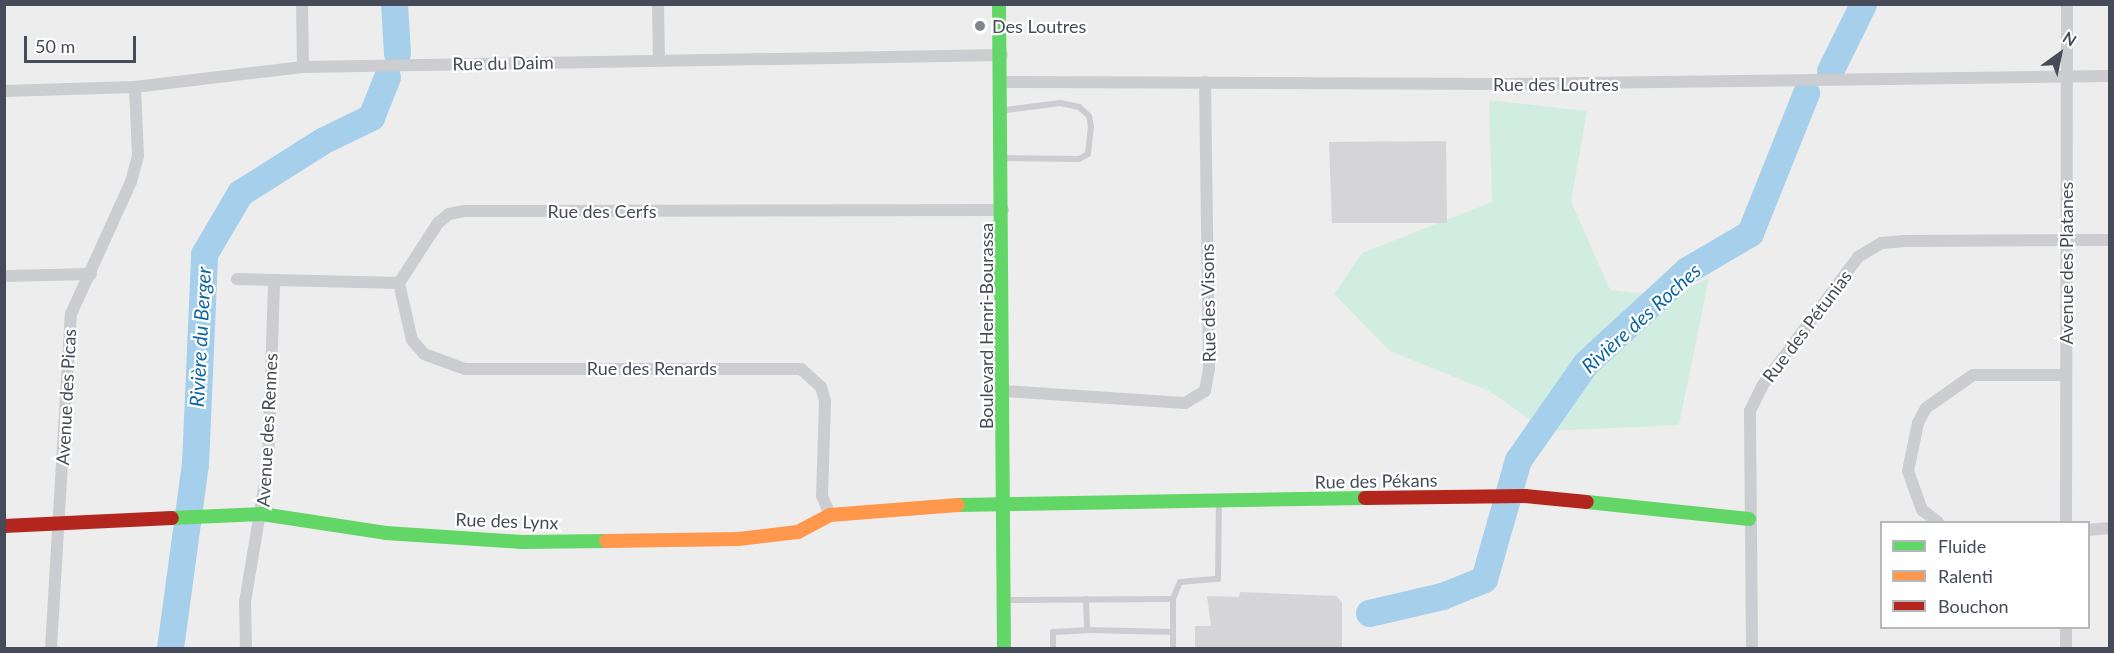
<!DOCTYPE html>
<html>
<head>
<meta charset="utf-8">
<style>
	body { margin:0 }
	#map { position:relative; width:2114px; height:653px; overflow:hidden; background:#eeeded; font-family:Lato,sans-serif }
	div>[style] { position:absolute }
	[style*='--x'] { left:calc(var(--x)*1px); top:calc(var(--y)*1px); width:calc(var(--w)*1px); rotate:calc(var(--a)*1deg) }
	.green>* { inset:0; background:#d1ede1 }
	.river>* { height:27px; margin:-13.5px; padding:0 13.5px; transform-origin:13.5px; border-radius:13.5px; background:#a6cfeb }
	.building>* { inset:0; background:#d5d5d7 }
	.lane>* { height:6px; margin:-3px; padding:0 3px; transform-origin:3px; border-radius:3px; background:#cbcdd0 }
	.street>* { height:12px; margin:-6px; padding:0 6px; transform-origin:6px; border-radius:6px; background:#cbcdd0 }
	.fast>* { height:14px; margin:-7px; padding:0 7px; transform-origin:7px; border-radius:7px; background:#63d668 }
	.slow>* { height:14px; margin:-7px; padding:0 7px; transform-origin:7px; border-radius:7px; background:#ff974d }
	.jam>* { height:14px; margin:-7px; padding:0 7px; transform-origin:7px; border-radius:7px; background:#b3261e }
	.dots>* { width:16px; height:16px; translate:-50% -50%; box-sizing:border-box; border:3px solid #fff; border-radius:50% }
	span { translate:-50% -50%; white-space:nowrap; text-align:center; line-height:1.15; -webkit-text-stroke:4.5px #fff; paint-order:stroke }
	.poi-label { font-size:18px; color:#454b59 }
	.left { translate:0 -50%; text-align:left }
	.street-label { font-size:18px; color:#454b59 }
	.water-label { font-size:20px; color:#0e67a2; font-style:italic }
	.frame { position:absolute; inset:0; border:6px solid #454b59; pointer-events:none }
	.legend { position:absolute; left:1880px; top:521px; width:210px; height:108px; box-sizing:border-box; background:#fff; border:2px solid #b5b7bd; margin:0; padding:8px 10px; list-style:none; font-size:18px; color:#454b59 }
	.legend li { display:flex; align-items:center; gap:12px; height:30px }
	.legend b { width:30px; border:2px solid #b5b7bd }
	.north { position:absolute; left:2030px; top:24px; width:60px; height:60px; -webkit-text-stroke:4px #fff; paint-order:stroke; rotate:33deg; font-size:16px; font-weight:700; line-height:24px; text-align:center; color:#454b59 }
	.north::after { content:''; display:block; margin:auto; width:21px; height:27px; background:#454b59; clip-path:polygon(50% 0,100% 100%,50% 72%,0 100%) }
	.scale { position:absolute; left:24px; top:36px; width:112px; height:27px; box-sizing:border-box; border:3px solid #454b59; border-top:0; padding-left:8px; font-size:18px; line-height:21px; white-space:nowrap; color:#454b59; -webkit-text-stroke:4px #fff; paint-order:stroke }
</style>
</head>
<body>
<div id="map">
	<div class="green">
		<i style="clip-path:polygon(1489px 100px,1587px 111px,1571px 201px,1610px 290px,1669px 297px,1709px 278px,1679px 425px,1547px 431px,1489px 391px,1390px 351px,1334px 294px,1362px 253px,1492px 202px)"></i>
	</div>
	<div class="river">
		<i style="--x:394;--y:4;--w:49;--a:86.5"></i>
		<i style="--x:1830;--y:71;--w:75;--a:-63.8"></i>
		<i style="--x:1369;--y:613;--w:75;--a:-13.1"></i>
		<i style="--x:1442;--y:596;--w:45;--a:-22"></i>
		<i style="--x:1484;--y:579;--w:124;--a:-74.1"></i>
		<i style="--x:1518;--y:460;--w:118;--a:-55"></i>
		<i style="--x:1586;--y:363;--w:137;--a:-42.6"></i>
		<i style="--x:1687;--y:270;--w:73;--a:-30.4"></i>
		<i style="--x:1750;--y:233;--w:151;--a:-68.2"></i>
		<i style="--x:170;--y:648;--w:186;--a:-82.3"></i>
		<i style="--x:195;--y:464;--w:210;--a:-87.5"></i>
		<i style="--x:204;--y:254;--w:71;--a:-59.5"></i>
		<i style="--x:240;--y:193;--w:97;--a:-32.4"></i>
		<i style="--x:322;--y:141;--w:55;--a:-26.1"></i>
		<i style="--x:371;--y:117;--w:43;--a:-68.2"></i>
	</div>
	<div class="building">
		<i style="clip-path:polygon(1446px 141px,1447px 223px,1332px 223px,1329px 142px)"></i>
		<i style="clip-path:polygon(1240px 592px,1336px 596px,1342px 602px,1342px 648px,1195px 648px,1195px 626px,1211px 626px,1207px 596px,1239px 597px)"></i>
	</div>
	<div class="lane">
		<i style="--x:1004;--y:158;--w:75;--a:0.8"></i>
		<i style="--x:1079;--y:159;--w:10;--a:-29"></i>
		<i style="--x:1088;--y:154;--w:27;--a:-84"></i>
		<i style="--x:1091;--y:127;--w:11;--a:-100"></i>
		<i style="--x:1089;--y:116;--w:13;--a:-138"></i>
		<i style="--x:1079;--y:107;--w:19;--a:-168"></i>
		<i style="--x:1060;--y:103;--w:55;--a:172.7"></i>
		<i style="--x:1086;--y:599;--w:31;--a:88"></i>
		<i style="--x:1087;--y:630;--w:86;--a:1.3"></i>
		<i style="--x:1173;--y:599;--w:18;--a:-68"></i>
		<i style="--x:1180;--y:582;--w:38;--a:-5"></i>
		<i style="--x:1218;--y:579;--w:77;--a:-89.3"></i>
		<i style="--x:1004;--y:600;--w:169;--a:-0.3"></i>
		<i style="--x:1173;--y:599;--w:49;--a:90"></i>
		<i style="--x:1053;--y:648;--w:16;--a:-90"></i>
		<i style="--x:1053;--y:632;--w:34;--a:-3"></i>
	</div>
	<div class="street">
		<i style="--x:302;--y:4;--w:63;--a:89.1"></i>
		<i style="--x:658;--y:4;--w:56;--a:89"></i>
		<i style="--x:1003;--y:82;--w:505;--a:0.23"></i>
		<i style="--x:1508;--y:84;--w:602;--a:-0.76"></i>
		<i style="--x:4;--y:91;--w:131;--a:-1.7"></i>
		<i style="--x:135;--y:87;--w:169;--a:-6.8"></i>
		<i style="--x:303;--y:67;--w:699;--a:-0.98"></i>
		<i style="--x:4;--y:276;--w:87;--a:-1.3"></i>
		<i style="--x:237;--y:279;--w:162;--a:1.4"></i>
		<i style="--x:399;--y:283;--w:72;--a:-57"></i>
		<i style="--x:438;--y:223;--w:14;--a:-39"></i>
		<i style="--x:449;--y:214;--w:15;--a:-11"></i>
		<i style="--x:464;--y:211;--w:539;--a:-0.11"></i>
		<i style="--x:399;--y:283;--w:58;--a:77.2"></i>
		<i style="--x:412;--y:340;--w:18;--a:49"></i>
		<i style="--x:424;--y:354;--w:44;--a:20.1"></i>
		<i style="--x:465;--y:369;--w:336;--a:0"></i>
		<i style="--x:801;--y:369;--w:27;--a:42"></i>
		<i style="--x:821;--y:387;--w:15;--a:74"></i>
		<i style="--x:825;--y:401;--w:95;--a:91.8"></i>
		<i style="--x:822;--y:496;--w:21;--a:67"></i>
		<i style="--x:1004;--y:391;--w:181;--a:3.8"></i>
		<i style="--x:1185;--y:403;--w:23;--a:-31"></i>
		<i style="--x:1205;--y:391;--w:22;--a:-80"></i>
		<i style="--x:1209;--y:369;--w:287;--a:-90.8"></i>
		<i style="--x:1938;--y:522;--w:20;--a:-143"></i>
		<i style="--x:1922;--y:510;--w:41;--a:-109.7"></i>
		<i style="--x:1908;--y:471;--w:49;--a:-78.2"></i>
		<i style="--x:1918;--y:423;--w:17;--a:-62"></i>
		<i style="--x:1926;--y:408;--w:57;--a:-35.1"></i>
		<i style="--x:1973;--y:375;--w:93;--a:0"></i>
		<i style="--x:2066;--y:522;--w:518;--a:-89.89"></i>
		<i style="--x:2088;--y:530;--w:22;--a:-5"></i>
		<i style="--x:2066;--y:628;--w:20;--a:90"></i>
		<i style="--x:51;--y:648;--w:335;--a:-86.6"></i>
		<i style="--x:71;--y:314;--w:145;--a:-65.6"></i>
		<i style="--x:131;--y:182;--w:27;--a:-75"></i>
		<i style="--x:138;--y:156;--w:69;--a:-92.5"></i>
		<i style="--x:246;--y:648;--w:46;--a:-91.2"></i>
		<i style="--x:245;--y:602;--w:139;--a:-80.5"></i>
		<i style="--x:268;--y:465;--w:184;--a:-88.1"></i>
		<i style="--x:1752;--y:648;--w:237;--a:-90.5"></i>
		<i style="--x:1750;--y:411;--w:28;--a:-64"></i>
		<i style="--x:1762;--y:386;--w:161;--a:-53.3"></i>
		<i style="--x:1858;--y:257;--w:27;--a:-31"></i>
		<i style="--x:1881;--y:243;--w:21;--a:-5"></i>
		<i style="--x:1902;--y:241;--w:208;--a:-0.3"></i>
	</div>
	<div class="fast">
		<i style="--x:999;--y:4;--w:644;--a:89.56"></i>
		<i style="--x:1587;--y:502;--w:163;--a:6"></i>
		<i style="--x:958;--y:505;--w:407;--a:-1"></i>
		<i style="--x:172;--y:518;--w:90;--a:-2.5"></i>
		<i style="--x:262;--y:514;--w:125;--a:8.7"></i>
		<i style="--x:386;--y:533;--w:136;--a:3.8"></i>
		<i style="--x:522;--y:542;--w:84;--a:-0.7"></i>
	</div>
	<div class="slow">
		<i style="--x:606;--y:541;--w:132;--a:-0.9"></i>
		<i style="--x:738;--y:539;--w:60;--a:-6.7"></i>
		<i style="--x:798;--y:532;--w:36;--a:-28"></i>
		<i style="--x:830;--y:515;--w:128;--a:-4.5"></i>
	</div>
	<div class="jam">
		<i style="--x:1365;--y:498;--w:160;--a:-0.7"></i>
		<i style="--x:1525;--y:496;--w:62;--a:5.5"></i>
		<i style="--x:4;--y:526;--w:168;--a:-2.7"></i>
	</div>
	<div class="dots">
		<i style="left:980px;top:26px;background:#80848d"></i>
	</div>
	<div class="poi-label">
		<span class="left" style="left:992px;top:26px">Des Loutres</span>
	</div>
	<div class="street-label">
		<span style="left:503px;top:63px;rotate:-1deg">Rue du Daim</span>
		<span style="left:1556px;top:84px">Rue des Loutres</span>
		<span style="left:602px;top:211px">Rue des Cerfs</span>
		<span style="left:2066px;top:263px;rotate:-90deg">Avenue des Platanes</span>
		<span style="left:1208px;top:303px;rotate:-91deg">Rue des Visons</span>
		<span style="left:986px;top:326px;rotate:-90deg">Boulevard Henri-Bourassa</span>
		<span style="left:1807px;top:326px;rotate:-53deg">Rue des Pétunias</span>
		<span style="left:652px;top:368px">Rue des Renards</span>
		<span style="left:66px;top:397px;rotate:-87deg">Avenue des Picas</span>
		<span style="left:267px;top:430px;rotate:-87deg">Avenue des Rennes</span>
		<span style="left:1376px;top:481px;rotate:-1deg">Rue des Pékans</span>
		<span style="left:507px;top:521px;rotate:2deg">Rue des Lynx</span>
	</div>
	<div class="water-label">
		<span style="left:1641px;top:318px;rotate:-42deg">Rivière des Roches</span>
		<span style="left:200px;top:337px;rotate:-87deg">Rivière du Berger</span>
	</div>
	<div class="frame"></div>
	<ul class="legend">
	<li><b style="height:8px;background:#63d668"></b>Fluide</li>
	<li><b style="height:8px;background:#ff974d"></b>Ralenti</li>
	<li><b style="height:8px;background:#b3261e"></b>Bouchon</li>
	</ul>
	<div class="north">N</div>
	<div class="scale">50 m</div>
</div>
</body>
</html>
